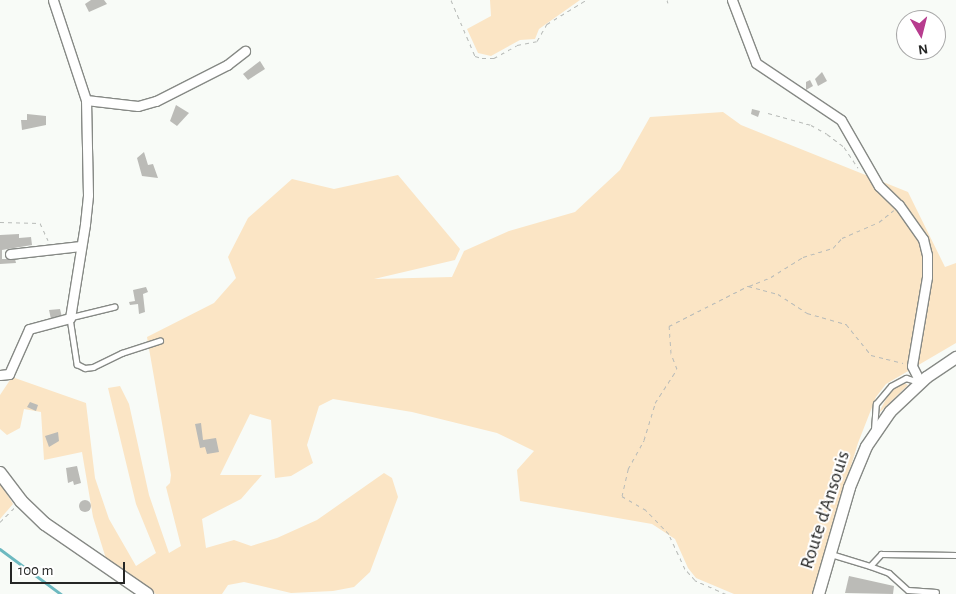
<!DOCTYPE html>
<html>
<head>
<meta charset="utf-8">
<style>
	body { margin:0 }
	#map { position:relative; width:956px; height:594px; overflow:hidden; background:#f8fbf7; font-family:"Alegreya Sans",sans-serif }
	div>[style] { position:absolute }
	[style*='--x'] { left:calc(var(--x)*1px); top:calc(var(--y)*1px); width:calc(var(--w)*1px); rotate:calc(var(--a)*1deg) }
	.green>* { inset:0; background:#fbe5c5 }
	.stream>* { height:2.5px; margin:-1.25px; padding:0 1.25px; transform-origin:1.25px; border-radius:1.25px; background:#6db9c0 }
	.building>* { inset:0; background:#bbbbb7 }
	.round { border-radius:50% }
	.path>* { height:1px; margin-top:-0.5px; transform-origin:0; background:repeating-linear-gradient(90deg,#b8bbb8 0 4px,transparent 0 8px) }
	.roads { filter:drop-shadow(1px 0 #868985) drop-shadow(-1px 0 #868985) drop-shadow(0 1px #868985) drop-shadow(0 -1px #868985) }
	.service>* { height:4.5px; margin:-2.25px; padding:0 2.25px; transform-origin:2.25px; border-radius:2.25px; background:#fff }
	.minor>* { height:9px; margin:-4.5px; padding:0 4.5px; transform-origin:4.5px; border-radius:4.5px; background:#fff }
	.tertiary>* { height:11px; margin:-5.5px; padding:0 5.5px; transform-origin:5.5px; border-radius:5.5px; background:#fff }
	.secondary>* { height:12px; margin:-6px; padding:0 6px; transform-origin:6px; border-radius:6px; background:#fff }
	span { translate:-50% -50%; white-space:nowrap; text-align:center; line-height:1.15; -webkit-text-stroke:4px #fff; paint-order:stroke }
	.street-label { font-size:20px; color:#252625 }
	.north { position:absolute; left:896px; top:10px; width:50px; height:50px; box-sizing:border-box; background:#fff; border:1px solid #a8a8a8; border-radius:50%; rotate:172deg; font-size:14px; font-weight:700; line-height:20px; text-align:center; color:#252625 }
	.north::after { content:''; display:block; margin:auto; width:18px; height:22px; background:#b73c8e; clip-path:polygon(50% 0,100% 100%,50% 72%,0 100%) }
	.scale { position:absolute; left:10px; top:562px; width:115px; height:22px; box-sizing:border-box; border:2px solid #252625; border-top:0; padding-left:6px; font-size:15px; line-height:18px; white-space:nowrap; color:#252625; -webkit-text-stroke:4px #fff; paint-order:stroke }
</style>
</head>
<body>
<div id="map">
	<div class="green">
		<i style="clip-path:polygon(490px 0,580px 0,539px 29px,535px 39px,520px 40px,491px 56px,478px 53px,467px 29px,491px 16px)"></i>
		<i style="clip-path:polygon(723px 112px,741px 125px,908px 192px,945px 267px,956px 263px,956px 343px,886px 384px,876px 397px,858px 443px,812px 594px,734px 594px,696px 578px,688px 568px,675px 539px,652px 524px,520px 501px,517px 470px,534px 451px,497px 433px,412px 412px,333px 399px,319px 406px,307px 445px,313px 463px,291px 476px,275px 478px,271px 420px,250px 414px,220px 475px,262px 475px,241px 499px,202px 519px,206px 548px,234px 540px,251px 546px,277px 538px,317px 520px,384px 473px,392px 478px,398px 497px,370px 572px,354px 587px,333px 591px,291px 593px,244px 582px,228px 585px,222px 594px,156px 594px,107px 562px,93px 517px,82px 452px,44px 460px,41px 412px,24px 409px,20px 428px,7px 435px,0 429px,0 395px,12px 377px,86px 403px,95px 478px,109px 519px,136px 566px,156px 553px,136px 504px,108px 388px,120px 386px,129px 404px,149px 495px,169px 553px,181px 546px,166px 487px,170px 483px,171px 475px,147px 337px,214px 303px,236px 278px,228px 257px,248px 218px,292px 179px,334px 189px,398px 175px,460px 249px,455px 260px,374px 279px,452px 277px,464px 251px,509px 231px,575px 212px,620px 170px,650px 117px)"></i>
		<i style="clip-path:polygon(903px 382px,908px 385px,878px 414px,892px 388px)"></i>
		<i style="clip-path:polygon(0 482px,13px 504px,0 519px)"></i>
	</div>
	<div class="stream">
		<i style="--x:0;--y:549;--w:76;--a:36.4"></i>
	</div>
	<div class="building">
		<i style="clip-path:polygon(91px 0,104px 0,107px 4px,89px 12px,85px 4px)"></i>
		<i style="clip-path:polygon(260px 61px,265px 69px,248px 80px,243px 74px)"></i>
		<i style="clip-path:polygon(822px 72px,827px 81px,818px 86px,815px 79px)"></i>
		<i style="clip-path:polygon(810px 80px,813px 86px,806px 90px,806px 82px)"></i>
		<i style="clip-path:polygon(176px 105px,189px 113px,177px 126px,170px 121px)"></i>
		<i style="clip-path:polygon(752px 109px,760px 111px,758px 117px,751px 114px)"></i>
		<i style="clip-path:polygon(27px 114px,46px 116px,46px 125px,22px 130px,21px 120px,27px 120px)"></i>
		<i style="clip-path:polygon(144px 152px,148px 165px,153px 164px,158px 178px,142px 176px,137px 158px)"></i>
		<i style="clip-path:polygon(19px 234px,19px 238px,31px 237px,32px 245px,2px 250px,2px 259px,15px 259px,16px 263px,0 264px,0 235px)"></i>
		<i style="clip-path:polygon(146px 287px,148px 292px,143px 294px,145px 312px,139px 314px,138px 304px,130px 305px,129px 302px,135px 301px,133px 290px)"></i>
		<i style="clip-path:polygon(60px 309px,62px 317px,51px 319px,49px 310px)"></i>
		<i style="clip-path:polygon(30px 402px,38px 405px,36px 411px,27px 407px)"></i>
		<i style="clip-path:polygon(201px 423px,203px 440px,216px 438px,219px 452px,207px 454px,205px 447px,200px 448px,195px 424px)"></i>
		<i style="clip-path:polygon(58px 432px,59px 441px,49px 447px,45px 436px)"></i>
		<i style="clip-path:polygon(77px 466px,81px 483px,74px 485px,73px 481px,68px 483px,66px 468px)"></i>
		<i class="round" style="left:79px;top:500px;width:12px;height:12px"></i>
		<i style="clip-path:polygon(849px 576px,894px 586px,893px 594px,845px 593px)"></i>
	</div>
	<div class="path">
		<i style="--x:451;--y:0;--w:61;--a:66.8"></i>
		<i style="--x:475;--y:56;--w:7;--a:16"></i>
		<i style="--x:482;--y:58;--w:12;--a:0"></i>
		<i style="--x:494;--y:58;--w:26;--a:-29"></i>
		<i style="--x:517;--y:45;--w:20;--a:-11"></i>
		<i style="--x:537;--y:41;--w:20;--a:-60"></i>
		<i style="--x:547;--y:24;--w:46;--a:-31.6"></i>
		<i style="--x:667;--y:0;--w:3;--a:72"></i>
		<i style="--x:768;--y:113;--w:45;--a:15.6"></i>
		<i style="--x:811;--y:125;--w:18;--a:29"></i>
		<i style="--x:827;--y:134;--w:21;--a:37"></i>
		<i style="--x:844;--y:147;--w:25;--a:56"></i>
		<i style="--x:0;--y:222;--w:40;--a:1.4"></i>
		<i style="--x:40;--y:223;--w:19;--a:65"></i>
		<i style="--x:749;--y:286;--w:24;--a:-22"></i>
		<i style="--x:771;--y:277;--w:38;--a:-32"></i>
		<i style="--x:803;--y:257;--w:31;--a:-17"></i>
		<i style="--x:833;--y:248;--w:13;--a:-48"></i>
		<i style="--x:842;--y:238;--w:40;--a:-23.4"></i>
		<i style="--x:879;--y:222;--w:19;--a:-39"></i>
		<i style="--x:0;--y:522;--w:20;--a:-45"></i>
		<i style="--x:726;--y:594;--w:34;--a:-156"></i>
		<i style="--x:695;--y:580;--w:15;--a:-132"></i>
		<i style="--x:685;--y:569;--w:38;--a:-115"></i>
		<i style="--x:669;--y:534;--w:33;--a:-134"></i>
		<i style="--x:646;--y:510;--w:28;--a:-150"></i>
		<i style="--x:622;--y:496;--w:28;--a:-77"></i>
		<i style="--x:628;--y:469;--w:33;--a:-61"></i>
		<i style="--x:644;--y:440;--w:39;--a:-73"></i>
		<i style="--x:655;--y:403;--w:40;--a:-57.1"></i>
		<i style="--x:677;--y:369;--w:17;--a:-111"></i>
		<i style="--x:671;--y:353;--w:27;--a:-94"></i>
		<i style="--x:669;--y:326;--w:89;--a:-26.9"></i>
		<i style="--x:748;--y:286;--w:31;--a:15"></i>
		<i style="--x:778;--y:294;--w:35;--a:33"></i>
		<i style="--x:807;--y:313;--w:41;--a:15.8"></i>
		<i style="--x:846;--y:324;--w:40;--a:51"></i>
		<i style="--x:871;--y:355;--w:33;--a:14"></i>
	</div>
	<div class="roads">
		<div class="service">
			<i style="--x:115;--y:307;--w:46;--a:166.3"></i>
			<i style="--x:70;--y:318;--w:47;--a:81.3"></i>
			<i style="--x:77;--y:364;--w:9;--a:27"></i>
			<i style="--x:85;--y:368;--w:8;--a:-7"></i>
			<i style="--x:93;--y:367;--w:32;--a:-26"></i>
			<i style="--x:122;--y:353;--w:40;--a:-18"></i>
			<i style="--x:874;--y:430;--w:26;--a:-86"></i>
			<i style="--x:876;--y:404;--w:23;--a:-50"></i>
			<i style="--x:891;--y:386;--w:17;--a:-28"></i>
			<i style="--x:906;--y:378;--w:14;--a:17"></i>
			<i style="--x:831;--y:554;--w:41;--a:17.1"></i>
			<i style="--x:870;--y:566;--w:16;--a:-47"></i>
			<i style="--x:881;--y:554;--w:75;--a:0.8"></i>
			<i style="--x:870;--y:566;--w:20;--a:20"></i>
			<i style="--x:889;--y:573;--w:25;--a:42"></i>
			<i style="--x:908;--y:590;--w:28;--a:4"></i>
		</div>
		<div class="minor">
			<i style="--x:732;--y:0;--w:67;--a:69.1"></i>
			<i style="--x:756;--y:63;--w:102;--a:33.8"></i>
			<i style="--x:841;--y:120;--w:76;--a:60.1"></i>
			<i style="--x:879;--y:186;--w:28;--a:44"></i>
			<i style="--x:899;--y:205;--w:42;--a:54.8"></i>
			<i style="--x:923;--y:239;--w:16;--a:76"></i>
			<i style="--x:927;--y:255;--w:22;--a:90"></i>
			<i style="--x:927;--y:277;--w:90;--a:99.6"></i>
			<i style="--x:912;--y:366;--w:18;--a:63"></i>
			<i style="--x:86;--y:100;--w:52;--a:6.6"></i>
			<i style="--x:138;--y:106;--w:19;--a:-16"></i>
			<i style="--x:156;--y:101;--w:80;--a:-26.9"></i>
			<i style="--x:227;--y:65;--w:23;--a:-38"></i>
			<i style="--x:10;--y:254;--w:71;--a:-6.4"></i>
			<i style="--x:0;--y:375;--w:9;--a:-6"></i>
			<i style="--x:9;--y:374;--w:49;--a:-66"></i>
			<i style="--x:29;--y:329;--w:42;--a:-15"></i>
			<i style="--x:70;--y:318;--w:95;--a:-80.9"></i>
			<i style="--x:85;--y:224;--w:29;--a:-84"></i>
			<i style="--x:88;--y:195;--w:95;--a:-91.2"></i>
			<i style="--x:86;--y:100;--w:105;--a:-108.3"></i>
		</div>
		<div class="tertiary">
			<i style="--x:818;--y:594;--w:111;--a:-73.8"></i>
			<i style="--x:849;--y:487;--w:44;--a:-67.5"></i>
			<i style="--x:866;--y:446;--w:42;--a:-55.6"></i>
			<i style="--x:890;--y:411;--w:50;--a:-43.4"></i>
			<i style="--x:926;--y:377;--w:36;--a:-34"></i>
		</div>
		<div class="secondary">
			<i style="--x:0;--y:473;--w:35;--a:53"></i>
			<i style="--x:21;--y:501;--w:33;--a:44"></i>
			<i style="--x:45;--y:524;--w:124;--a:34.5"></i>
		</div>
	</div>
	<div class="street-label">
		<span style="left:825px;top:510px;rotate:-72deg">Route d'Ansouis</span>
	</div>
	<div class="north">N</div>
	<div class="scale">100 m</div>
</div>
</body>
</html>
